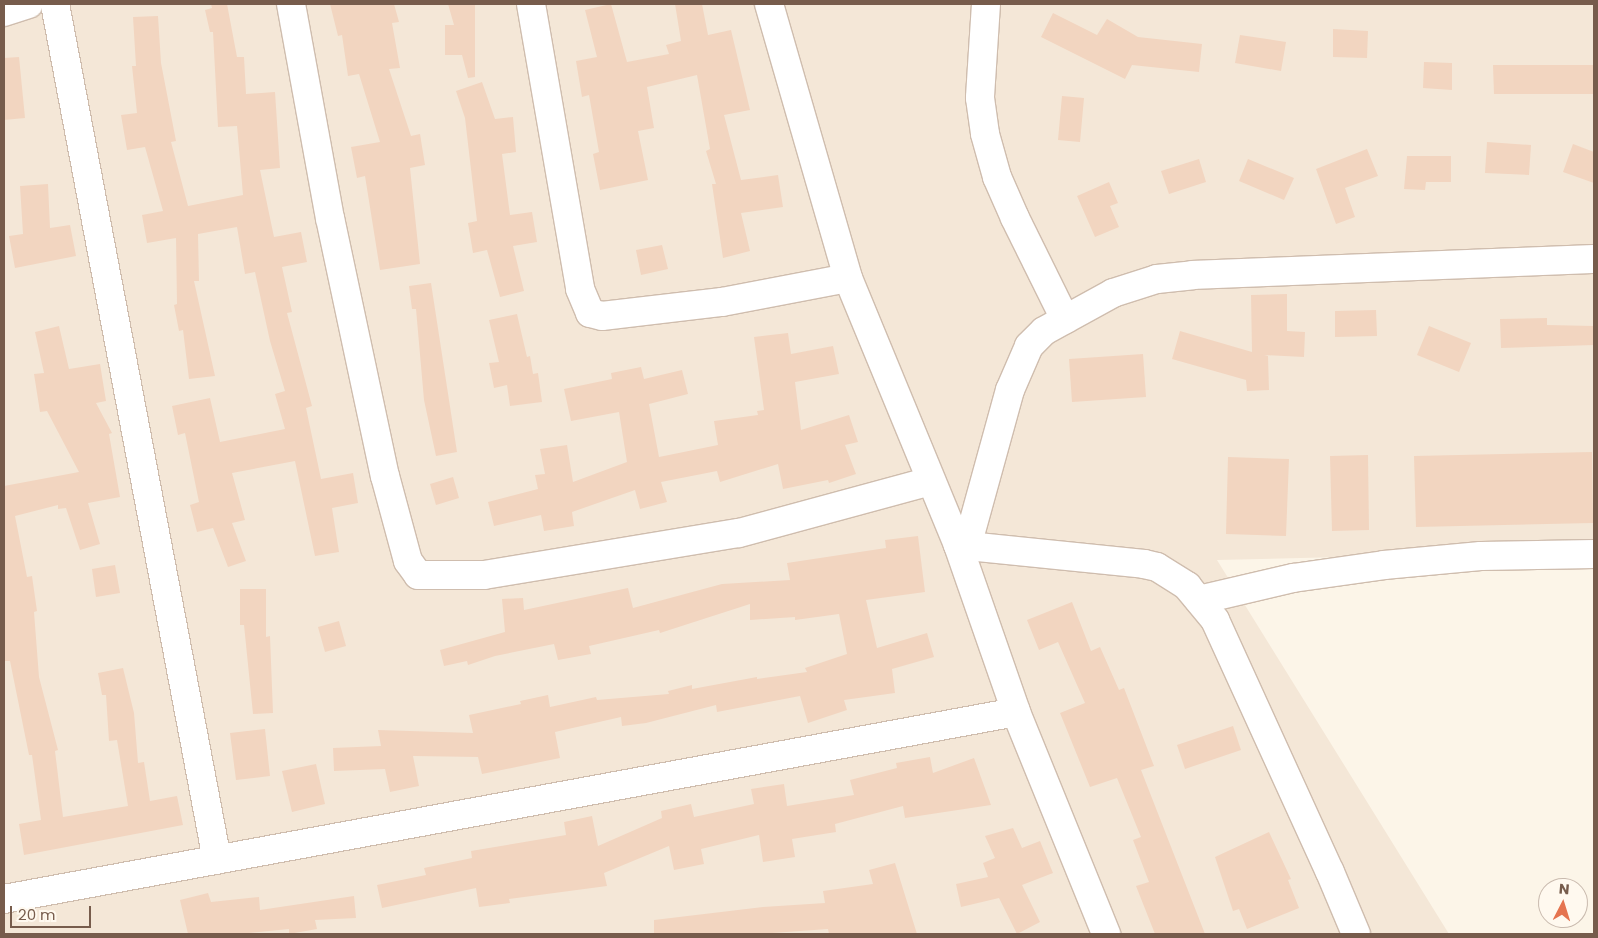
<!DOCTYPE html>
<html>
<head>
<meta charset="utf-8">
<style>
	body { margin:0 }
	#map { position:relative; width:1598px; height:938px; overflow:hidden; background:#fcf5e8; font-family:Poppins,sans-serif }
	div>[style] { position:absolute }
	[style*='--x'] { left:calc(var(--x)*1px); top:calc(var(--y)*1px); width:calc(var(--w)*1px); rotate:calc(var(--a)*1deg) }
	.residential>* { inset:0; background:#f4e7d7 }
	.building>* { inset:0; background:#f2d5c0 }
	.roads { filter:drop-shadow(1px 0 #cfbdae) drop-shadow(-1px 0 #cfbdae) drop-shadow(0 1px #cfbdae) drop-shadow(0 -1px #cfbdae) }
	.minor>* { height:28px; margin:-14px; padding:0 14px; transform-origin:14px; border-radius:14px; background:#fff }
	span { translate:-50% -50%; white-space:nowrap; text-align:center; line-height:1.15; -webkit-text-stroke:5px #fff9ef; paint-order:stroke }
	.frame { position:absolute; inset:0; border:5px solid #775c4c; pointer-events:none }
	.north { position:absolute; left:1538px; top:878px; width:50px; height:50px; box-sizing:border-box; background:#fff9ef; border:1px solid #c9baae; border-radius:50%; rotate:5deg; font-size:14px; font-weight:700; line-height:20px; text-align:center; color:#775c4c }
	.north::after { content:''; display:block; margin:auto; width:18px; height:22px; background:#e5744f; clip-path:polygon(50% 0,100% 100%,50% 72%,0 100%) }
	.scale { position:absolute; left:10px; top:906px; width:81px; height:22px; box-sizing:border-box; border:2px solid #775c4c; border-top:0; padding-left:6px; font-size:15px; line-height:18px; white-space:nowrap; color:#775c4c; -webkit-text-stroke:4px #fff9ef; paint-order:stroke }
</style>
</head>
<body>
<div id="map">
	<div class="residential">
		<i style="clip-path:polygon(4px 4px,1594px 4px,1594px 551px,1217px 560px,1449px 934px,4px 934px)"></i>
	</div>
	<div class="building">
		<i style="clip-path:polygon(211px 4px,227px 4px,237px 57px,244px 57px,246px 94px,275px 92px,280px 168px,260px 170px,274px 237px,301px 232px,307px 262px,282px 267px,292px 312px,287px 313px,312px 406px,306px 408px,321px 479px,353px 473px,358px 503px,332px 508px,339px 552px,315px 556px,295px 461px,232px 473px,245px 520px,232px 523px,246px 561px,228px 567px,213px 528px,197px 532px,190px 505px,199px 502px,185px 433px,178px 435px,172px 406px,210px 398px,220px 442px,285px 429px,275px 394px,285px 391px,270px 341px,255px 272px,245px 274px,237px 227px,198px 234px,199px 281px,194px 281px,215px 376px,189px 379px,183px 330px,179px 331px,174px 305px,177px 304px,176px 238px,147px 243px,142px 215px,163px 211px,145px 147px,127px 150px,121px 115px,137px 113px,132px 66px,136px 66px,133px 17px,158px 16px,161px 63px,176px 141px,171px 142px,188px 206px,243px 195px,237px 126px,218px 127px,213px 32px,210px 32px,205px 10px,212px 8px)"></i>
		<i style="clip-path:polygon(330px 4px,394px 4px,399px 22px,392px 23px,400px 68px,389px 69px,411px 136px,420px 134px,425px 165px,410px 168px,420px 264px,380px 270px,365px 176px,357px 178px,351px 147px,380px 142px,359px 74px,348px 76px,342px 35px,338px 36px)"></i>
		<i style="clip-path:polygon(448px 4px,475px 4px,475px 77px,468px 78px,462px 55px,445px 55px,445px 25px,454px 25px)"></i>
		<i style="clip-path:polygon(611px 4px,627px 62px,669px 54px,666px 45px,681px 41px,675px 4px,702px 4px,708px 35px,731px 30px,750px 110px,724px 115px,741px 180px,778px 175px,783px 207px,741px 213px,750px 251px,723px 258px,712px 184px,716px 184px,706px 151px,710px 149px,697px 75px,647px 87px,654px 128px,638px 131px,648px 180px,600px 190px,593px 154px,599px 152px,589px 95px,582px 97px,576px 61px,597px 57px,585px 10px)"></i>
		<i style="clip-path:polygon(1053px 13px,1097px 35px,1107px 19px,1138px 37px,1202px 44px,1199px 72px,1132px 65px,1125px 79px,1041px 37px)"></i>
		<i style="clip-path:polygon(1333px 29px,1368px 31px,1367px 58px,1333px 57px)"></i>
		<i style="clip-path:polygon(1240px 35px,1286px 42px,1281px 71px,1235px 63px)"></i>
		<i style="clip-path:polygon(19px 57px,25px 118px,4px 120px,4px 58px)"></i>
		<i style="clip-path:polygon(1424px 62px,1452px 63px,1452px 90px,1423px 88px)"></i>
		<i style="clip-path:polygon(1493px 65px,1594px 65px,1594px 94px,1494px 94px)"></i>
		<i style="clip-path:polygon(482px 82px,495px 119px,513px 117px,516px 152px,502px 154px,510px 215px,532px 212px,537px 242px,513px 246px,524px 291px,500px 297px,487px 250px,473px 253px,468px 223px,477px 221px,465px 118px,456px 91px)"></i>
		<i style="clip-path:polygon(1062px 96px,1084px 98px,1080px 142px,1058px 140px)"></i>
		<i style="clip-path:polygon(1487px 142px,1531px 145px,1529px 175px,1485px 173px)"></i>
		<i style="clip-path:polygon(1573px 144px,1594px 152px,1594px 183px,1563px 172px)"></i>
		<i style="clip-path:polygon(1367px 149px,1378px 176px,1345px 188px,1355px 217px,1336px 224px,1316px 169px)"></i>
		<i style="clip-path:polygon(1407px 156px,1451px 156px,1451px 182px,1426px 182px,1425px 190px,1404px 189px)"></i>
		<i style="clip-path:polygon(1199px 159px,1206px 182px,1169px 194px,1161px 171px)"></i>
		<i style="clip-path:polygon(1248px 159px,1294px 178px,1284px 200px,1239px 181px)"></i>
		<i style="clip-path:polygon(1109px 182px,1118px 203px,1110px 206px,1119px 227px,1095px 237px,1077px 196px)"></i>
		<i style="clip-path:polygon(48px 184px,50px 228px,70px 225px,76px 256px,15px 268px,9px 236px,23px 234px,20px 186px)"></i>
		<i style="clip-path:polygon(662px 245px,668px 269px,641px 275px,636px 250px)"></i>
		<i style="clip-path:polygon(431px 283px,457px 452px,436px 456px,424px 400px,416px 309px,412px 309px,409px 286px)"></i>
		<i style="clip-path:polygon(1287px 294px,1287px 331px,1305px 332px,1304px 357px,1264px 355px,1268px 356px,1269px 390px,1247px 391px,1246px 380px,1172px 359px,1180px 331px,1252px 352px,1251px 295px)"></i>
		<i style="clip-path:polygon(1376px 310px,1377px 336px,1335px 337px,1335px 311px)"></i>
		<i style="clip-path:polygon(517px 314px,527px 357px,530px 356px,533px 374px,538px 373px,542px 402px,510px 406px,507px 385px,494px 388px,489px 363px,499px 362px,489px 320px)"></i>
		<i style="clip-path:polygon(1547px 318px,1547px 325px,1594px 326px,1594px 345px,1501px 348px,1500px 319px)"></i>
		<i style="clip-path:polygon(59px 326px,69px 369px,100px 364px,106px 401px,96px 403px,112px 433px,109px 434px,120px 497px,88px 503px,100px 544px,80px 550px,66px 508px,58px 509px,58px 505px,15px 516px,27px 577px,32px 576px,37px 611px,34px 612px,39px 677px,58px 750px,55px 751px,63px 817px,128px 806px,117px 740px,109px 741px,106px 695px,102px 695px,98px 673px,123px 668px,134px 713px,138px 763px,144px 762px,150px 801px,177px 796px,183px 825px,24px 855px,19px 824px,41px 820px,32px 755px,29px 755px,10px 661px,4px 661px,4px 486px,79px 472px,47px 411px,40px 412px,34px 374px,44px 373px,35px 332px)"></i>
		<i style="clip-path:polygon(1429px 326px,1471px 343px,1459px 372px,1417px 355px)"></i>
		<i style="clip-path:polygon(788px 333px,791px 354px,833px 346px,839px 374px,795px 382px,801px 430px,849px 415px,858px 442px,845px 445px,856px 474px,829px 483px,828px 480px,783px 489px,778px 464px,720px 482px,717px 471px,661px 482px,667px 502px,640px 509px,635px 490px,572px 512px,574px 526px,544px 531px,541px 515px,494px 526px,488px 502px,538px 489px,535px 475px,545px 474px,540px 449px,567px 445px,573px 482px,627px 462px,619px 412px,571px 421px,564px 389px,612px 379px,611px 373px,641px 367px,644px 379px,682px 370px,688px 394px,649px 404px,659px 457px,718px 445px,714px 421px,758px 415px,757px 411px,764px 410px,754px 337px)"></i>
		<i style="clip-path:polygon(1143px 354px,1146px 397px,1072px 402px,1069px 359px)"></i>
		<i style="clip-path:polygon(1592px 452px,1593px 523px,1416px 527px,1414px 456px)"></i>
		<i style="clip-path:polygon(1368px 455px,1369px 530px,1332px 531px,1330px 456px)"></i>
		<i style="clip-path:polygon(1228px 457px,1289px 459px,1286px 536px,1226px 534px)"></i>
		<i style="clip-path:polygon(453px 477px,459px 498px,436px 505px,430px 484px)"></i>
		<i style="clip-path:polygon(918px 536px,925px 592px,866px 600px,877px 648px,927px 633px,934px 657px,892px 669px,895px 693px,844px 700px,847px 710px,808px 723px,800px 696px,717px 712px,716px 705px,646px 723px,622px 726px,621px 717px,555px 732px,560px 758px,482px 774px,478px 757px,413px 756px,419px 786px,390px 792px,385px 769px,334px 771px,333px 748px,381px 746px,378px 730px,473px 733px,469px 715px,521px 704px,520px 701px,548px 695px,550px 707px,596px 697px,597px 700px,669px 694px,668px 691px,692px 685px,692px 689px,757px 677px,757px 679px,807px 672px,805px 668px,847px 654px,839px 614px,795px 620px,795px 617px,750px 620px,750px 604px,660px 633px,659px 630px,589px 646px,591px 654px,558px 660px,554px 644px,495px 656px,468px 665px,467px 661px,444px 666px,440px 650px,505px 632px,502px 599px,523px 598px,524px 610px,628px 588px,633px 608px,722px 584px,790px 580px,787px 563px,886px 548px,885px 540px)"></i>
		<i style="clip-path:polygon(115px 565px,120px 593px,96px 597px,92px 569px)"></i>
		<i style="clip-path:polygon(240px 589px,266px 589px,266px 637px,270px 636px,273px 713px,253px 714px,244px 625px,240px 625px)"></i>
		<i style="clip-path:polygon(1072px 602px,1091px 651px,1100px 647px,1119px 690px,1124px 688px,1154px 766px,1141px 770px,1205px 934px,1155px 934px,1136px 886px,1149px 882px,1133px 840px,1141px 837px,1117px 778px,1090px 787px,1060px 713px,1085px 703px,1058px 642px,1039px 650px,1027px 620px)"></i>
		<i style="clip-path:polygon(339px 621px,346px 646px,325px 652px,318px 627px)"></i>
		<i style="clip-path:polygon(1233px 726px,1241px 750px,1185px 769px,1177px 745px)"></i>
		<i style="clip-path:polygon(265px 729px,270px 776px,236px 780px,230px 733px)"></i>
		<i style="clip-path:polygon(930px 757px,933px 773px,974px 758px,991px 805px,905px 818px,903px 806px,835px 824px,836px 832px,792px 839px,795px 857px,763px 862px,759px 835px,701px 849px,704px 864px,674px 870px,669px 846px,604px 873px,607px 886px,509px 899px,510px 903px,479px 907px,476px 888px,382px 908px,377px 885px,426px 875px,424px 868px,472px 858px,471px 851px,566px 835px,564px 822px,592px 816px,598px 846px,662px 818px,661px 811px,691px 804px,694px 817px,754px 804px,751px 789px,784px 784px,787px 806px,854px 795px,850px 780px,897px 768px,896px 763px)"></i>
		<i style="clip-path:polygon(316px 764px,325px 804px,292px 812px,282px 771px)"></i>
		<i style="clip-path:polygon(1013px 828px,1022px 848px,1040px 841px,1053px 873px,1022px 885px,1040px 922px,1017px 934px,999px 898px,961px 907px,956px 884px,988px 877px,983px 863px,995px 858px,985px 836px)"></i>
		<i style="clip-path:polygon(1269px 832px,1291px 879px,1288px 880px,1299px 908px,1247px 929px,1239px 909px,1233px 911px,1215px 857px)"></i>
		<i style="clip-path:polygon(895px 863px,917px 934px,829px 934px,828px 929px,759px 934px,654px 934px,654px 920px,763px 907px,825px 903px,823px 891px,873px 884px,869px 870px)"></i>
		<i style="clip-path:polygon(208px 893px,211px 902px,259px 897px,260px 910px,354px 896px,356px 918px,315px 920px,317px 929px,289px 934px,289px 929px,240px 934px,188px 934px,180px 900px)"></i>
	</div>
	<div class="roads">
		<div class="minor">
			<i style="--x:55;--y:4;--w:871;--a:79.28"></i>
			<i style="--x:291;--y:4;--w:218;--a:79.7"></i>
			<i style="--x:330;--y:218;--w:264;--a:78"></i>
			<i style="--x:385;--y:476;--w:88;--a:74.9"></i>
			<i style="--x:408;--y:561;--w:17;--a:54"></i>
			<i style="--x:418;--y:575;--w:66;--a:0"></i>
			<i style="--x:484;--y:575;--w:258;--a:-9.4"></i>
			<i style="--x:739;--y:533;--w:198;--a:-15.2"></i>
			<i style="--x:531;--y:4;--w:289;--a:80.2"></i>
			<i style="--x:580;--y:289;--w:26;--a:67"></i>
			<i style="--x:590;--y:313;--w:12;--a:14"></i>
			<i style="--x:602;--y:316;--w:121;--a:-6.7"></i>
			<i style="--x:722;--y:302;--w:128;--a:-10.8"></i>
			<i style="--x:769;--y:4;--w:285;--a:73.9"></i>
			<i style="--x:848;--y:278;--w:289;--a:67.6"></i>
			<i style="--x:958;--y:545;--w:177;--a:70.8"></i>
			<i style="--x:1016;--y:712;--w:240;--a:67.9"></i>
			<i style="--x:986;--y:4;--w:94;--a:93.7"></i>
			<i style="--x:980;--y:98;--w:36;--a:82"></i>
			<i style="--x:985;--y:134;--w:45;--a:74.4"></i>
			<i style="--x:997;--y:177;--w:45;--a:66.3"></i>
			<i style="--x:1015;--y:218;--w:113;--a:63.7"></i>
			<i style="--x:4;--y:12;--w:26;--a:-18"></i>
			<i style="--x:958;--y:545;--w:187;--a:5.8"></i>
			<i style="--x:1144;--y:564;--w:13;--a:13"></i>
			<i style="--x:1157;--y:567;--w:36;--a:32"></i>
			<i style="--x:1187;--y:586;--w:44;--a:50.5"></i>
			<i style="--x:1215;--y:620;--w:277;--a:65.5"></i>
			<i style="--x:1330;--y:872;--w:67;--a:67.2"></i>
			<i style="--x:967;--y:546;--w:162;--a:-74.6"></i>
			<i style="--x:1010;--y:390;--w:48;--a:-66.6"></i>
			<i style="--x:1029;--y:346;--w:21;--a:-45"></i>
			<i style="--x:1044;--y:331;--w:79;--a:-28.8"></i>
			<i style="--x:1113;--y:293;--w:46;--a:-17.7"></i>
			<i style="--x:1157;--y:279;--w:36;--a:-6"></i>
			<i style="--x:1193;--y:275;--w:401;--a:-2.3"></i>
			<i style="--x:1199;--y:600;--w:97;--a:-13.2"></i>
			<i style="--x:1293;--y:578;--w:92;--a:-8.1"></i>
			<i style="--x:1384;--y:565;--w:97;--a:-5.3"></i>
			<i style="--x:1481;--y:556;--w:113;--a:-1"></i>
			<i style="--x:4;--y:899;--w:1029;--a:-10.47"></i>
		</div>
	</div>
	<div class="frame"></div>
	<div class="north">N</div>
	<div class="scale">20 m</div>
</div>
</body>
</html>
